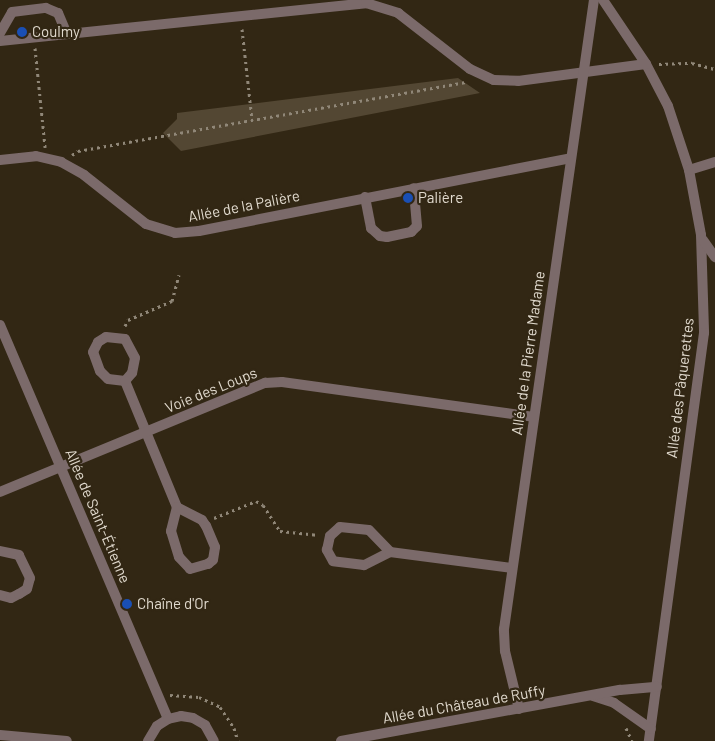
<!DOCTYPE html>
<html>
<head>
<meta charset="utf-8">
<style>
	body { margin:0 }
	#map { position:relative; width:715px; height:741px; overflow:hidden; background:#322714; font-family:Barlow,sans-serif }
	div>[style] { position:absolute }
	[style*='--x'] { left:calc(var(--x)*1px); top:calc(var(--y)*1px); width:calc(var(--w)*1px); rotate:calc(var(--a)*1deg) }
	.green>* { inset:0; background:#534733 }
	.path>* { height:3px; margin-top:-1.5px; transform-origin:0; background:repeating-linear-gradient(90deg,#908778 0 2.5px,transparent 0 6.5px) }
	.minor>* { height:10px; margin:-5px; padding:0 5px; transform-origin:5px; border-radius:5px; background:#7b6a6a }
	.dots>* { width:14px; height:14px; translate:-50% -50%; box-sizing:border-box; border:2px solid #322714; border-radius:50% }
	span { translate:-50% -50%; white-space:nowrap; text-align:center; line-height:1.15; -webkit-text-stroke:4.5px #322714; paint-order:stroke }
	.poi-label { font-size:15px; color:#e1dace }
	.left { translate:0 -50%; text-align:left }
	.street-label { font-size:15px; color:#e1dace }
</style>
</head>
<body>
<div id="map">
	<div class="green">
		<i style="clip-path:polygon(458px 78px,480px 93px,181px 151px,163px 133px,177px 119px,177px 113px)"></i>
	</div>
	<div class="path">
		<i style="--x:242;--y:29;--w:92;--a:83.7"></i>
		<i style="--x:35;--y:48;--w:100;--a:84.2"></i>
		<i style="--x:659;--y:64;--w:33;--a:-2"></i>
		<i style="--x:692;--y:63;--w:24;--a:15"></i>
		<i style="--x:72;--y:155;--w:7;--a:-34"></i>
		<i style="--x:78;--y:151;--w:394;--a:-10.1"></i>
		<i style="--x:125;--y:326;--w:7;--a:-63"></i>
		<i style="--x:128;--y:320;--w:48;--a:-23.4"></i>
		<i style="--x:172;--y:301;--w:27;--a:-75"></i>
		<i style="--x:214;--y:518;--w:45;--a:-22"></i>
		<i style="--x:256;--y:501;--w:8;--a:30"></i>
		<i style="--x:263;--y:505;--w:31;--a:57"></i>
		<i style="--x:280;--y:531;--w:39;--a:6"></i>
		<i style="--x:170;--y:695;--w:29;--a:4"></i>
		<i style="--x:199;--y:697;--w:23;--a:25"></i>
		<i style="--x:220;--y:707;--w:25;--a:56"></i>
		<i style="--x:234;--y:728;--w:14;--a:73"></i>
		<i style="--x:626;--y:728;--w:14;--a:65"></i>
	</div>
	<div class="minor">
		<i style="--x:603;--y:0;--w:77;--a:56.1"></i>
		<i style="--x:646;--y:64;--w:47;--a:62.4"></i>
		<i style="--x:668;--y:106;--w:67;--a:71.8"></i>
		<i style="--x:689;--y:170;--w:66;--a:79.5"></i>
		<i style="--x:701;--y:235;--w:98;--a:88.2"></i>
		<i style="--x:704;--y:333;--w:412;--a:97.7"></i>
		<i style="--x:0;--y:33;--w:24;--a:-60"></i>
		<i style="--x:12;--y:12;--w:34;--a:-7"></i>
		<i style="--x:46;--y:8;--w:13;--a:23"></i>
		<i style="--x:58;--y:13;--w:23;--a:67"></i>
		<i style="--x:0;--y:41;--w:368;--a:-5.9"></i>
		<i style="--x:366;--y:3;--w:34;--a:17"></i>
		<i style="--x:398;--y:13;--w:91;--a:37.9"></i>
		<i style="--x:470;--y:69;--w:26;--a:25"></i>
		<i style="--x:494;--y:80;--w:24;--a:2"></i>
		<i style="--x:518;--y:81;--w:129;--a:-7.6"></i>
		<i style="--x:0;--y:160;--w:36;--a:-6"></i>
		<i style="--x:36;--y:156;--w:26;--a:13"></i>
		<i style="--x:61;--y:162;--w:26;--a:29"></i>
		<i style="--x:84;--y:175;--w:79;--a:38.3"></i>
		<i style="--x:146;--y:224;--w:30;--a:17"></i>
		<i style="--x:175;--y:233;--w:24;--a:-5"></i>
		<i style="--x:199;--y:231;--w:379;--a:-11.1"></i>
		<i style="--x:689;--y:170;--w:27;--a:-17"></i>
		<i style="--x:365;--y:197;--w:32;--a:79"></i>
		<i style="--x:371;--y:228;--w:12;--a:42"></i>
		<i style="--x:380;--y:236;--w:7;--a:8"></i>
		<i style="--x:387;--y:237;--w:25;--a:-12"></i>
		<i style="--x:411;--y:232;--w:8;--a:-45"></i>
		<i style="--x:417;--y:226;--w:38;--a:-95"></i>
		<i style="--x:703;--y:240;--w:21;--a:55"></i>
		<i style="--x:0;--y:325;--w:428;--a:66.9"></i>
		<i style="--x:125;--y:381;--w:17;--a:-173"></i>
		<i style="--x:108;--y:379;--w:11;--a:-135"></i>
		<i style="--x:100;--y:371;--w:20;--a:-110"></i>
		<i style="--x:93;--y:352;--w:11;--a:-63"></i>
		<i style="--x:98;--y:342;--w:9;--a:-32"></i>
		<i style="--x:106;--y:337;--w:19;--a:6"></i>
		<i style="--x:125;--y:339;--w:21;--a:62"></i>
		<i style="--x:135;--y:358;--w:15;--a:101"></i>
		<i style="--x:132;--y:373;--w:11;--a:131"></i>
		<i style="--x:125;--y:381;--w:136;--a:67.6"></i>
		<i style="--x:177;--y:507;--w:25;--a:104"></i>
		<i style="--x:171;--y:531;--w:27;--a:73"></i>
		<i style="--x:179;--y:557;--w:16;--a:47"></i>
		<i style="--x:190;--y:569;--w:19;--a:-16"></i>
		<i style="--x:208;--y:564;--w:6;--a:-39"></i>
		<i style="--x:213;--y:560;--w:13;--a:-81"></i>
		<i style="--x:215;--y:547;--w:23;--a:-113"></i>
		<i style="--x:206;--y:526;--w:7;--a:-124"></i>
		<i style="--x:202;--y:520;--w:28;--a:-153"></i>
		<i style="--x:0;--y:492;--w:287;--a:-22.4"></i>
		<i style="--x:265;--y:383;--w:17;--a:-3"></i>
		<i style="--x:282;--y:382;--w:254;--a:7.9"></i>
		<i style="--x:390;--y:552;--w:29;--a:153"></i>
		<i style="--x:364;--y:565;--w:31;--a:-173"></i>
		<i style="--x:333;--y:561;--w:13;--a:-119"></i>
		<i style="--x:327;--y:550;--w:14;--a:-78"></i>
		<i style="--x:330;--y:536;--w:13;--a:-42"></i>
		<i style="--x:340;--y:527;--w:29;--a:6"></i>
		<i style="--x:369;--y:530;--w:30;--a:46"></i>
		<i style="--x:390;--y:552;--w:122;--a:7.5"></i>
		<i style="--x:0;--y:595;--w:11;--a:15"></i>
		<i style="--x:11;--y:598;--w:9;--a:-27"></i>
		<i style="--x:19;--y:594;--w:9;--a:-32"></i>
		<i style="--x:27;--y:589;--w:11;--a:-75"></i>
		<i style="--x:30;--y:578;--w:25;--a:-116"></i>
		<i style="--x:19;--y:555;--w:19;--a:-168"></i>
		<i style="--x:593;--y:696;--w:22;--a:18"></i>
		<i style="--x:614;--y:703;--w:45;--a:35.1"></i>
		<i style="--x:519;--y:709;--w:60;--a:-103.6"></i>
		<i style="--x:505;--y:651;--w:22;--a:-93"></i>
		<i style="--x:504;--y:629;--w:635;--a:-81.86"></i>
		<i style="--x:0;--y:735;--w:67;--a:5.1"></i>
		<i style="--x:148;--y:741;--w:17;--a:-59"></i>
		<i style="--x:157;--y:726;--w:13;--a:-32"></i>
		<i style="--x:168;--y:719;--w:13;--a:-13"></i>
		<i style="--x:181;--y:716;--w:12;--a:9"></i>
		<i style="--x:193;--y:718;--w:14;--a:30"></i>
		<i style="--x:205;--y:725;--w:18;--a:61"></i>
		<i style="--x:341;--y:741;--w:284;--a:-10.4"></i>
		<i style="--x:620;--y:690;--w:37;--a:-5"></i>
	</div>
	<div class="dots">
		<i style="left:22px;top:32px;background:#1a4fb4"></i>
		<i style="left:408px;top:198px;background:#1a4fb4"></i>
		<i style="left:127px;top:604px;background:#1a4fb4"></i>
	</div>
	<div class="poi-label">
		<span class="left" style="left:32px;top:32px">Coulmy</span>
		<span class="left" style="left:418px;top:198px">Palière</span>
		<span class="left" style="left:137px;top:604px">Chaîne d'Or</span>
	</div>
	<div class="street-label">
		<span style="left:244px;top:206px;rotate:-11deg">Allée de la Palière</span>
		<span style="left:528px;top:353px;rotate:-82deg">Allée de la Pierre Madame</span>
		<span style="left:680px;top:388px;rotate:-83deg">Allée des Pâquerettes</span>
		<span style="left:211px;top:390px;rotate:-22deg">Voie des Loups</span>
		<span style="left:98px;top:516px;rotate:67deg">Allée de Saint-Étienne</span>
		<span style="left:464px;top:704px;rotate:-10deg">Allée du Château de Ruffy</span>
	</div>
</div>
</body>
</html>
